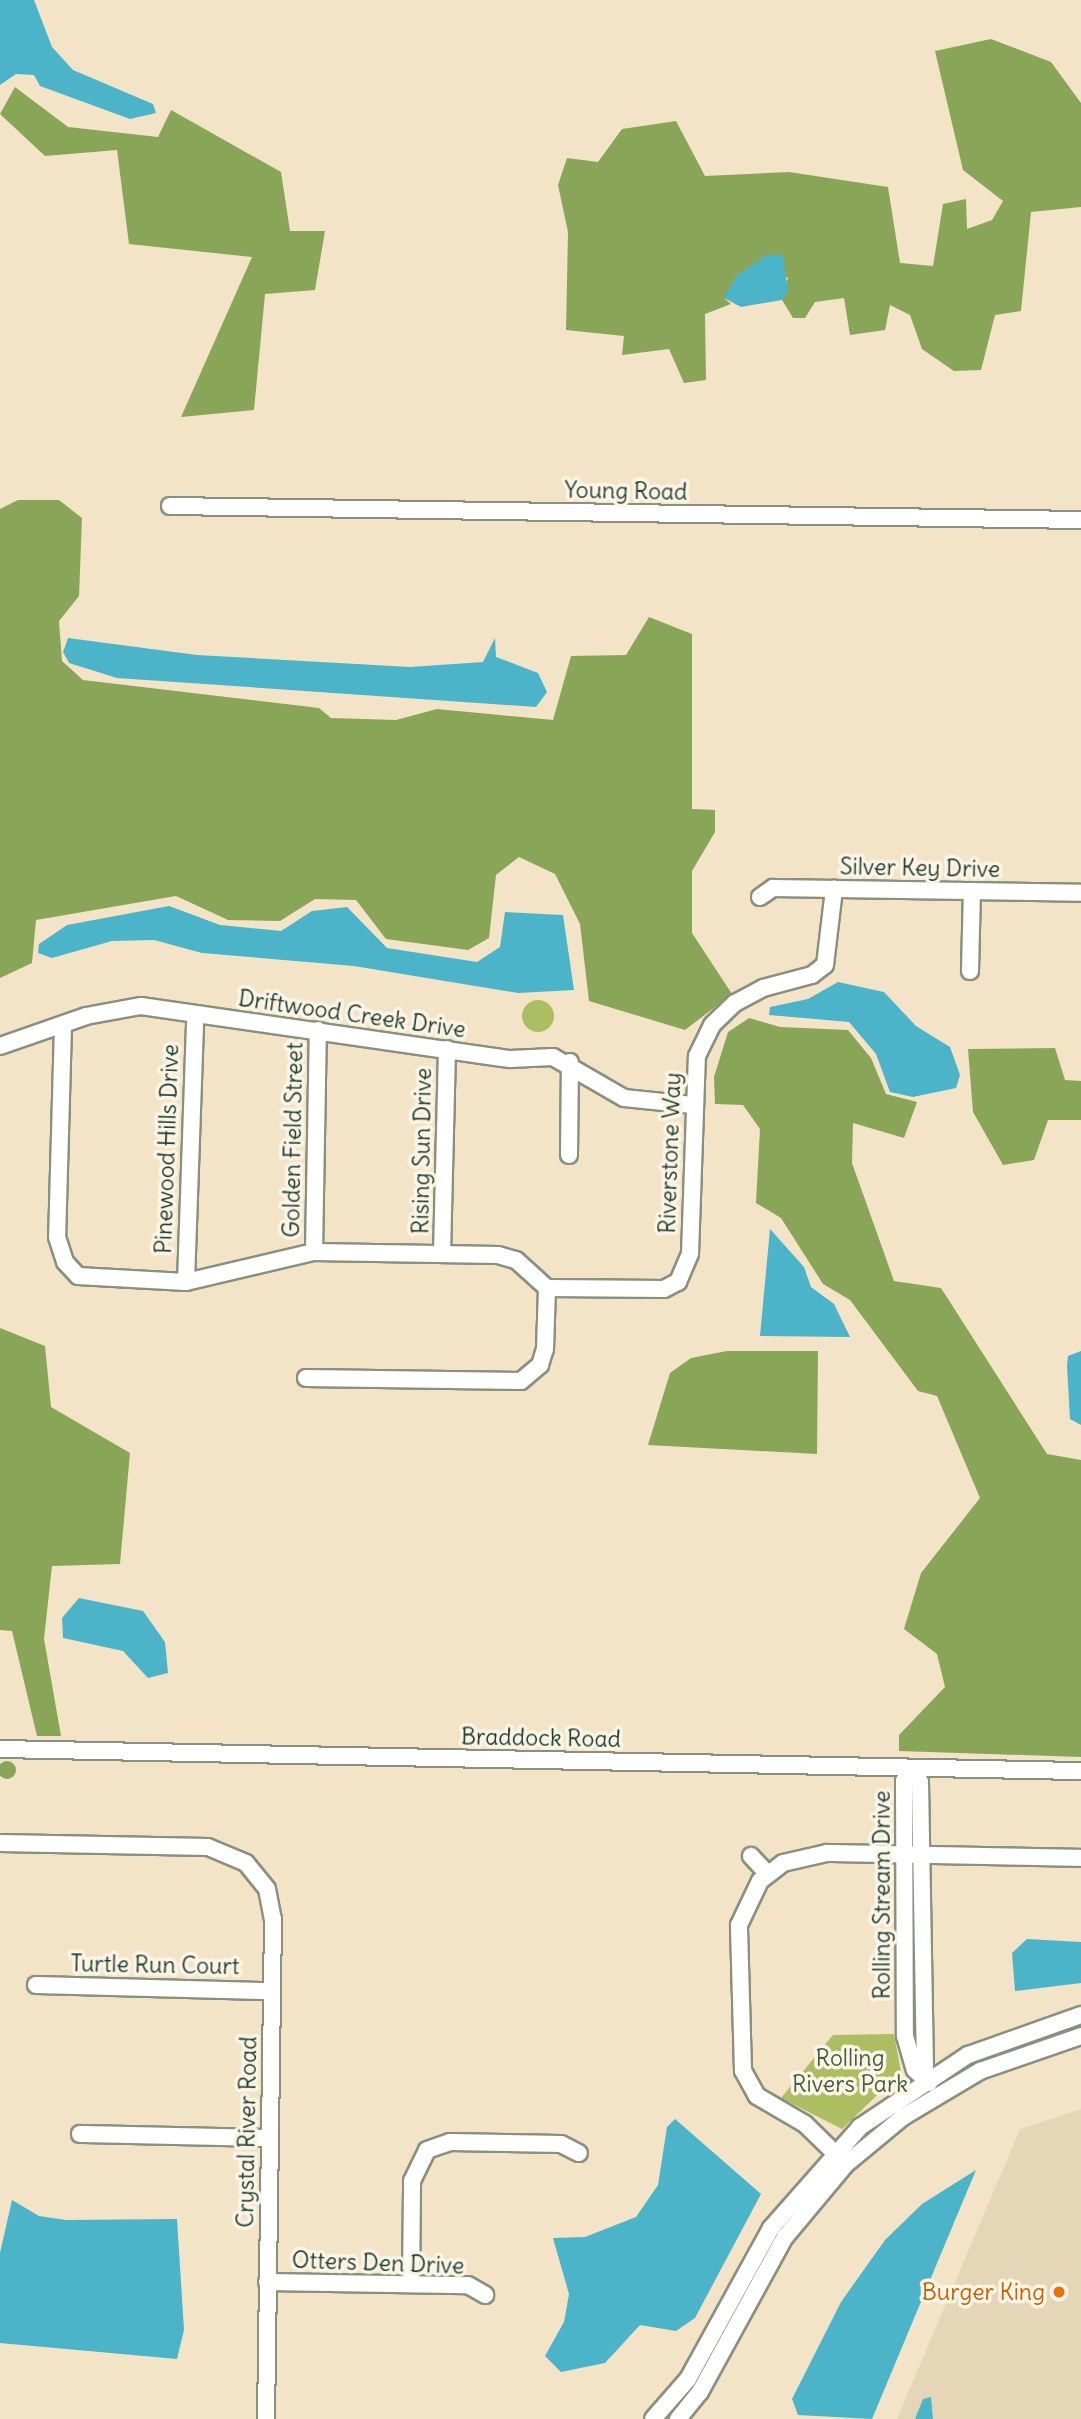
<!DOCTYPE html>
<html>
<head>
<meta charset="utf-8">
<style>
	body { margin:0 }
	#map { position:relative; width:1081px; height:2419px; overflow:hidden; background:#f3e4c8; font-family:Delius,sans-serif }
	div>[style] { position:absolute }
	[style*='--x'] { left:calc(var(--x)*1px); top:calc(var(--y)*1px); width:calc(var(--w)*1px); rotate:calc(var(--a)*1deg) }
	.built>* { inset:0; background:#e4d6b7 }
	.green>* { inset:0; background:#acbe61 }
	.round { border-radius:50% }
	.forest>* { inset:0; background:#89a557 }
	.water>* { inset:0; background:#4bb4c9 }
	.roads { filter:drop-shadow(2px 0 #89907e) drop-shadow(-2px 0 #89907e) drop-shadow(0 2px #89907e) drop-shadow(0 -2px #89907e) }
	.minor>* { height:16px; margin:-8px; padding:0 8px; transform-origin:8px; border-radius:8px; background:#fff }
	.dots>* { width:19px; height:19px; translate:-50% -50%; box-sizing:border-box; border:4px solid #fcf5e5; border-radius:50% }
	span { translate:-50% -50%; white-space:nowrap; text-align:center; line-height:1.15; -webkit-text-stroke:7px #fcf5e5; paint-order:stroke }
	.street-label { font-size:23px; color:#1f3d34 }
	.park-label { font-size:23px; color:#425d3f }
	.food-label { font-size:23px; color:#c56008 }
	.right { translate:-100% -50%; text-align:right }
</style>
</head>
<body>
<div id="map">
	<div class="built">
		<i style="clip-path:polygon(1081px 2109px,1081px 2419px,897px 2419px,1020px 2129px)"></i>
	</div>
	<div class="green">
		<i class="round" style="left:522px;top:1000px;width:32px;height:32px"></i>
		<i style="clip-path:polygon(894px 2034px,901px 2072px,842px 2129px,781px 2098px,833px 2035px)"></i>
	</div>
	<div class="forest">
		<i style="clip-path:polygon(991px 39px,1051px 62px,1081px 103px,1081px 207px,1031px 212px,1021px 311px,995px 315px,981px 370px,954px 371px,922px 349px,910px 315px,890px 305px,885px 330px,850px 335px,844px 298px,815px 302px,805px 318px,793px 318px,782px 300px,788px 277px,724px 298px,731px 304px,705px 314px,706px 380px,684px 383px,669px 349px,622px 355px,624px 336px,566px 330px,568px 232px,558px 185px,567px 158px,598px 162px,622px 129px,676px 121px,705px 176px,789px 172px,888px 187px,900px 263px,933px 266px,943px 204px,966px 199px,967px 229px,992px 220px,1003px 201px,963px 170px,935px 51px)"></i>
		<i style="clip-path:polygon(15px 87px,68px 127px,158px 137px,171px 110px,281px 172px,290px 231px,325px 231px,315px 290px,265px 294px,254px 410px,181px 417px,252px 257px,129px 244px,117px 150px,45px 156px,0 114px)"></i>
		<i style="clip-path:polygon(18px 500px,59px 500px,82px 518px,79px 596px,59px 621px,62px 661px,83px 680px,319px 708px,331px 718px,396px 720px,437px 709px,553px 720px,571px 656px,626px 655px,649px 617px,692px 634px,692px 809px,715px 810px,715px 832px,692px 871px,692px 933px,732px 994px,685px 1030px,589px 1001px,580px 924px,555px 874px,519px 857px,496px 875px,489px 938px,468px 950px,386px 939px,356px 900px,315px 899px,280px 921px,228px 920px,176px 896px,36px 920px,32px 963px,0 978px,0 509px)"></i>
		<i style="clip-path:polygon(749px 1018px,780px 1027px,848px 1030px,871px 1058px,886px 1094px,917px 1102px,904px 1138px,853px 1123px,852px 1163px,894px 1281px,941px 1288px,1047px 1454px,1081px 1460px,1081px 1757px,899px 1751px,899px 1735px,945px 1687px,937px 1654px,904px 1629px,921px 1573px,980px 1498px,937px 1396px,918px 1391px,850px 1300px,823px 1284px,781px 1218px,756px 1203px,760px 1129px,743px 1105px,715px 1104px,714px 1077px,728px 1032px)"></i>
		<i style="clip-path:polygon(1055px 1048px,1065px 1080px,1081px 1081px,1081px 1120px,1048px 1120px,1034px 1160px,1003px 1165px,973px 1112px,968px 1049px)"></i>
		<i style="clip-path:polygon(0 1328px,45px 1346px,51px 1407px,130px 1453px,120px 1564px,52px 1566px,44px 1639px,61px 1736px,37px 1736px,12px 1631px,0 1630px)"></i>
		<i style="clip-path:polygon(727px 1351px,818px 1351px,817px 1454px,648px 1445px,670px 1373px,691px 1358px)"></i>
		<i class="round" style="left:-2px;top:1761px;width:18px;height:18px"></i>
	</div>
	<div class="water">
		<i style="clip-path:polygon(0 0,34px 0,52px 47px,73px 70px,153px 104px,156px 113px,130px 119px,40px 86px,34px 75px,16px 74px,0 85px)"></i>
		<i style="clip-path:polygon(767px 255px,783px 255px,788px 291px,782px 300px,741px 307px,724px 298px,736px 276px)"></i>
		<i style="clip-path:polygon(68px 638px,197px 655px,410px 667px,483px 662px,495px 638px,496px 657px,538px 673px,547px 692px,536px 707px,117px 678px,69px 663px,63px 652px)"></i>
		<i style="clip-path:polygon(169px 906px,220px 925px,281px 931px,312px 911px,347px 907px,387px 948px,477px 962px,500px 947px,505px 912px,563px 915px,574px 990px,518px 993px,354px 966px,202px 953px,154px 940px,112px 941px,52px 958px,38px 953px,39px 944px,67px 925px)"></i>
		<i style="clip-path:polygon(838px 982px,884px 992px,916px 1026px,950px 1047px,960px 1075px,956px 1088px,913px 1097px,890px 1092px,876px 1054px,849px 1022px,769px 1015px,770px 1007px,808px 999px)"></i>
		<i style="clip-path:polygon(770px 1229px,804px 1267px,811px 1287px,834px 1304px,850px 1337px,760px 1336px)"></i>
		<i style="clip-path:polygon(1081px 1351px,1081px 1425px,1070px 1419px,1067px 1366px,1068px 1356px)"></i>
		<i style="clip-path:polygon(79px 1598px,143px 1611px,165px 1642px,168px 1673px,148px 1678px,123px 1651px,63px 1638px,62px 1618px)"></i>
		<i style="clip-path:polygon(1027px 1939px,1081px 1942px,1081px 1983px,1015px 1991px,1012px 1953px)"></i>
		<i style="clip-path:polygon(675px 2119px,761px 2194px,695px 2318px,676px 2331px,640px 2325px,605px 2363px,561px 2372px,545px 2356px,564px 2322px,569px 2294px,553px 2238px,585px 2237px,636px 2217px,658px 2185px,667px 2127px)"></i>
		<i style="clip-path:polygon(976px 2170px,872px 2419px,798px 2415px,792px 2399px,841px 2302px,885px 2240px,922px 2204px)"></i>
		<i style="clip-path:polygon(12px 2200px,39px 2216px,66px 2220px,177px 2219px,184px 2330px,177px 2359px,0 2343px,0 2253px)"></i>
		<i style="clip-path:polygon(931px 2397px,933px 2419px,915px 2419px,923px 2399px)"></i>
	</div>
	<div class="roads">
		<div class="minor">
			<i style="--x:170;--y:506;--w:911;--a:0.88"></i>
			<i style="--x:760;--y:897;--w:16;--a:-35"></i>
			<i style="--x:773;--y:888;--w:308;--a:0.9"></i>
			<i style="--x:970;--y:971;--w:80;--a:-88.6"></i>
			<i style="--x:63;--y:1026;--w:211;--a:91.6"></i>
			<i style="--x:57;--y:1237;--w:26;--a:72"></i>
			<i style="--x:65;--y:1262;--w:19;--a:47"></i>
			<i style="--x:78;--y:1276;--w:108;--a:3.2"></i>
			<i style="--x:186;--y:1282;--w:131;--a:-13.2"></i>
			<i style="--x:314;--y:1252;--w:184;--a:0.9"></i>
			<i style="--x:498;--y:1255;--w:19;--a:16"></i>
			<i style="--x:516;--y:1260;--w:42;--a:42.1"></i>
			<i style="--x:547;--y:1288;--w:117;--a:0.5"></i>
			<i style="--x:664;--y:1289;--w:16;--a:-27"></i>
			<i style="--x:678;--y:1282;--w:30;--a:-67"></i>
			<i style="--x:690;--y:1254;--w:198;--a:-88"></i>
			<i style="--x:697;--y:1056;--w:34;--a:-64"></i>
			<i style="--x:712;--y:1025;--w:32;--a:-44"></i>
			<i style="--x:735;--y:1003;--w:32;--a:-28"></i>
			<i style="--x:763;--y:988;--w:51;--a:-14.9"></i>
			<i style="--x:812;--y:975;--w:16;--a:-38"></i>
			<i style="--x:825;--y:965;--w:77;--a:-83.2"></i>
			<i style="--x:0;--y:1046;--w:91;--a:-19.2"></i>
			<i style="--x:86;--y:1016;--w:56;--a:-10.3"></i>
			<i style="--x:141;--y:1006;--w:373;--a:8.2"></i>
			<i style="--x:510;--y:1059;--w:43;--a:-2.7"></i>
			<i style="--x:553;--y:1057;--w:82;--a:30"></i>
			<i style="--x:624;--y:1098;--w:69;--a:5.8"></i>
			<i style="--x:569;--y:1155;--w:93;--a:-89.4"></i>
			<i style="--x:314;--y:1252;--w:222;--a:-89"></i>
			<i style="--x:442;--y:1254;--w:205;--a:-88.6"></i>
			<i style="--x:186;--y:1282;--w:264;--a:-88"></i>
			<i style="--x:306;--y:1378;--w:215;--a:0.8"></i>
			<i style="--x:521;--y:1381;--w:25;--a:-40"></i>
			<i style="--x:540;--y:1365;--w:17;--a:-73"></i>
			<i style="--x:545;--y:1349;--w:61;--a:-88.1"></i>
			<i style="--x:0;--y:1749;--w:1081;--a:1.17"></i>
			<i style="--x:912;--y:1768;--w:15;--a:122"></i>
			<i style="--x:904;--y:1781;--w:255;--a:89.8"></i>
			<i style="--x:905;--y:2036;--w:35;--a:74"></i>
			<i style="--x:915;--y:2070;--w:19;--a:43"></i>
			<i style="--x:912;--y:1768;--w:16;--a:60"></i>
			<i style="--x:920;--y:1782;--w:296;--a:89"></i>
			<i style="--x:0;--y:1843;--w:208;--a:1.1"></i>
			<i style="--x:208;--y:1847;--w:41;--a:22.8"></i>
			<i style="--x:246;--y:1863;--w:33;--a:51"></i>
			<i style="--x:267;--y:1889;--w:31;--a:79"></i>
			<i style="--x:273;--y:1919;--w:500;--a:90.8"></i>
			<i style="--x:751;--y:1856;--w:23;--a:47"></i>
			<i style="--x:36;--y:1985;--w:236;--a:1.5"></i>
			<i style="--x:80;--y:2134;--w:190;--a:1.2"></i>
			<i style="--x:846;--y:2164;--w:57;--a:-135.7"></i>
			<i style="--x:805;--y:2124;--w:56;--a:-149.7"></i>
			<i style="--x:757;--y:2096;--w:29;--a:-119"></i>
			<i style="--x:743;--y:2071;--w:146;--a:-91.6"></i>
			<i style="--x:739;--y:1925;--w:49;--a:-64.5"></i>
			<i style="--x:760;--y:1881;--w:29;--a:-38"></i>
			<i style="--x:783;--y:1863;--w:45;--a:-12.8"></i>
			<i style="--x:827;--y:1853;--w:254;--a:1.1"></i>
			<i style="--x:267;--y:2282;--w:201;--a:0.9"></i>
			<i style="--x:468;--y:2285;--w:20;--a:30"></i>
			<i style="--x:411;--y:2284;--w:103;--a:-89.4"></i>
			<i style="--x:412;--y:2181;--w:34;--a:-64"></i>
			<i style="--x:427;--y:2150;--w:24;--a:-19"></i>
			<i style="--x:450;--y:2142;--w:111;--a:1"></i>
			<i style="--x:561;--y:2144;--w:20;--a:27"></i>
			<i style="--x:653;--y:2419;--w:53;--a:-48.8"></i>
			<i style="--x:688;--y:2379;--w:172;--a:-61.2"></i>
			<i style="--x:771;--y:2228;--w:135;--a:-48.6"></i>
			<i style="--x:860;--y:2127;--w:130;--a:-33.7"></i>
			<i style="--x:968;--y:2055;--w:120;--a:-19.5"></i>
			<i style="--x:678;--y:2419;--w:35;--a:-51"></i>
			<i style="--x:700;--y:2392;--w:177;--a:-61.3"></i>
			<i style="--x:785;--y:2237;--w:95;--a:-50.1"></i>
			<i style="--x:846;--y:2164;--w:74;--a:-39.5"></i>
			<i style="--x:903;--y:2117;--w:90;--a:-30.9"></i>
			<i style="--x:980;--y:2071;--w:107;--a:-19.1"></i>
		</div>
	</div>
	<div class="dots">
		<i style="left:1059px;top:2292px;background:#e8710a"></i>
	</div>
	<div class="street-label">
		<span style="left:626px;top:491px;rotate:1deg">Young Road</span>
		<span style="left:920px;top:868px;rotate:1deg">Silver Key Drive</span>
		<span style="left:352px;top:1014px;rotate:8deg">Driftwood Creek Drive</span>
		<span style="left:293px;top:1140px;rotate:-89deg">Golden Field Street</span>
		<span style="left:167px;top:1149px;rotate:-88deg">Pinewood Hills Drive</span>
		<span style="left:422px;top:1151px;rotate:-89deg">Rising Sun Drive</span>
		<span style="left:670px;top:1153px;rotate:-88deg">Riverstone Way</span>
		<span style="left:541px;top:1738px;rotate:1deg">Braddock Road</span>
		<span style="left:882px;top:1895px;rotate:-90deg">Rolling Stream Drive</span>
		<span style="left:155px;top:1965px;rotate:1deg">Turtle Run Court</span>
		<span style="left:247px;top:2132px;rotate:-89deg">Crystal River Road</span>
		<span style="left:378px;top:2263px;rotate:2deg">Otters Den Drive</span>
	</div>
	<div class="park-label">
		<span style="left:850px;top:2071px">Rolling<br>Rivers Park</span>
	</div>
	<div class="food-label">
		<span class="right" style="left:1045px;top:2292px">Burger King</span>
	</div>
</div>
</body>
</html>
